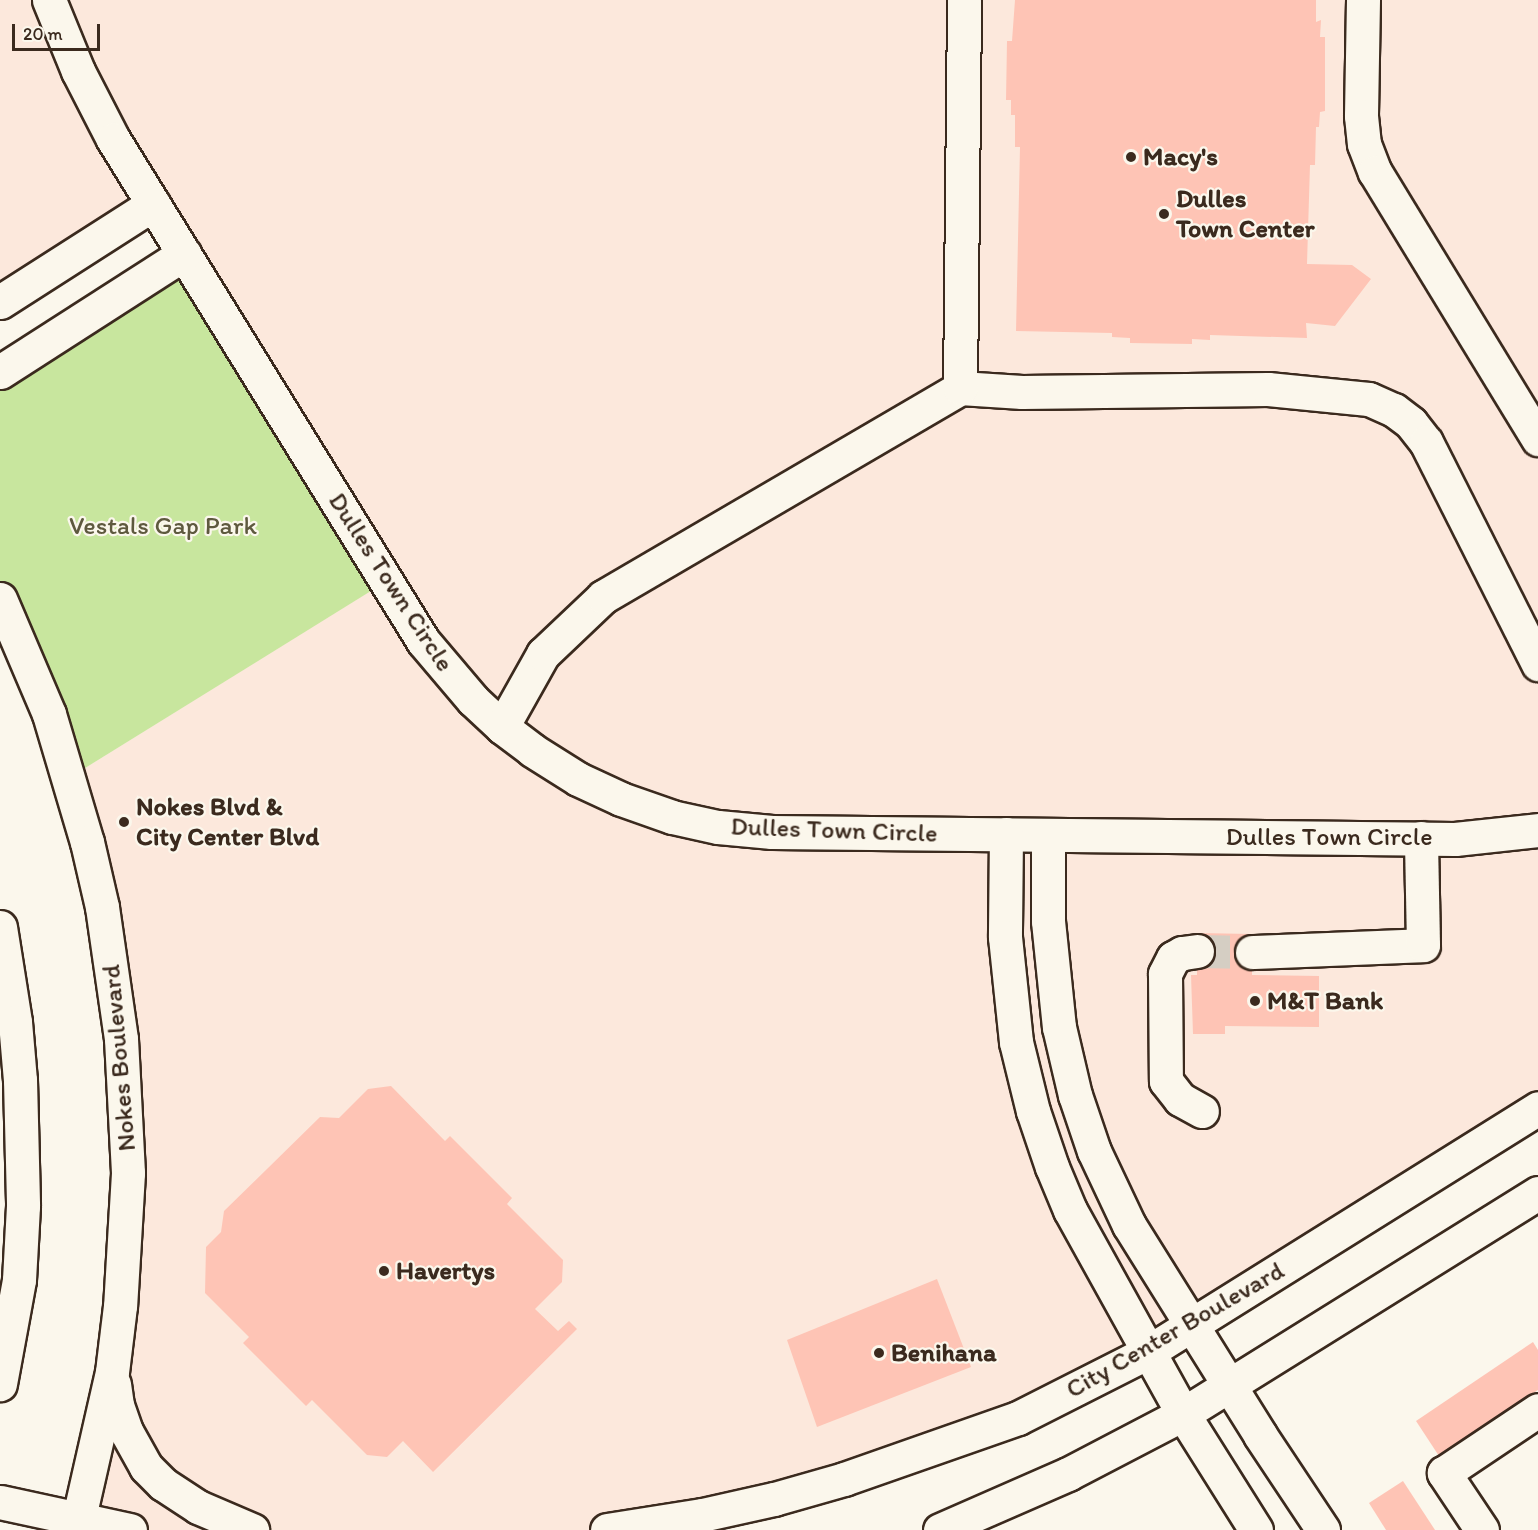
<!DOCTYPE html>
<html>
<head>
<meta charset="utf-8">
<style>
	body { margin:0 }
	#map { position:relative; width:1538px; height:1530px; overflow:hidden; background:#fbf7ec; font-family:Itim,sans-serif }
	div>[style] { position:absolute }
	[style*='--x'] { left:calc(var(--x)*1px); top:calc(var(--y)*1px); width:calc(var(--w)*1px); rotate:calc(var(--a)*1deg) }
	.built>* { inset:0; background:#fce8dc }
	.green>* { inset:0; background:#c8e69e }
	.building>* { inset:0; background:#fec4b5 }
	.minor-tunnel>* { height:33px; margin-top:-16.5px; transform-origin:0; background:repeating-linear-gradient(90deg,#d5cec3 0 33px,transparent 0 49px) }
	.roads { filter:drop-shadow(2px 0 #3b2a1e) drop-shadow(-2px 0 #3b2a1e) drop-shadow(0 2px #3b2a1e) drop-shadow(0 -2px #3b2a1e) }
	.minor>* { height:33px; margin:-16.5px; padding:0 16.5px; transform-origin:16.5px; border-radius:16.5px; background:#fbf7ec }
	.major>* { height:33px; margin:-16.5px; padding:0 16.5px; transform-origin:16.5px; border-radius:16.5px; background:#fbf7ec }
	.dots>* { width:16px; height:16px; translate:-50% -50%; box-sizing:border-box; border:3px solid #fbf7ec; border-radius:50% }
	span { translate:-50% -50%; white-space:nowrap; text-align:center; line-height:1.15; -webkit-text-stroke:4.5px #fbf7ec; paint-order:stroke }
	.poi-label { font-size:26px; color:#3b2a1e; font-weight:700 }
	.left { translate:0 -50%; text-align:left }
	.park-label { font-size:26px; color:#5e593e }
	.street-label { font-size:26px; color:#3b2a1e }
	.scale { position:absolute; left:12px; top:24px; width:88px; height:27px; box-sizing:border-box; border:3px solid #3b2a1e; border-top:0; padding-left:8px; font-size:18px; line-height:21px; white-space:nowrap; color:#3b2a1e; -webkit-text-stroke:4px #fbf7ec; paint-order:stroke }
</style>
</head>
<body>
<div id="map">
	<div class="built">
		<i style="clip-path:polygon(0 0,1538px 0,1538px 1108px,1018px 1418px,607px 1530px,130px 1530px,79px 1521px,128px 1162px,69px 778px,386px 581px,153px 204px,0 302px)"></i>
	</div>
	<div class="green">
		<i style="clip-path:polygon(184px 254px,387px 581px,69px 778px,0 599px,0 372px)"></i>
	</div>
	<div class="building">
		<i style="clip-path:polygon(1015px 0,1316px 0,1316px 22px,1321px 20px,1320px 37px,1325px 37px,1325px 111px,1320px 112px,1319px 127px,1316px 127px,1315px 165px,1310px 165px,1307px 264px,1352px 265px,1371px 279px,1335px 326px,1306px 323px,1307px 338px,1210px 335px,1210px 340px,1192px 339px,1192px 344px,1130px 343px,1130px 338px,1112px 337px,1112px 333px,1016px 331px,1020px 147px,1015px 147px,1015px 115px,1011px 115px,1011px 100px,1006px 100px,1007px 41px,1012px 41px)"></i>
		<i style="clip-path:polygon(1197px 933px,1252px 934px,1252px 975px,1319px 976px,1319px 1027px,1225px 1026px,1225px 1034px,1193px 1034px,1191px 975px,1197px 975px)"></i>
		<i style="clip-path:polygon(391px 1086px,445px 1141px,450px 1136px,512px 1198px,507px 1204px,563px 1260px,562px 1282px,535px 1309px,558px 1331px,569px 1321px,577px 1329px,433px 1472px,403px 1441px,387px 1457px,367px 1455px,312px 1400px,306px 1406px,243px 1343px,249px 1337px,205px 1293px,206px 1247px,221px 1232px,224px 1211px,320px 1117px,339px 1118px,368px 1089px)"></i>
		<i style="clip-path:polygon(937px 1279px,971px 1367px,817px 1427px,787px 1340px)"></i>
		<i style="clip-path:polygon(1533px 1342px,1538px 1350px,1538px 1390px,1439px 1456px,1416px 1421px)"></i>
		<i style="clip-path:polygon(1403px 1481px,1435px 1530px,1386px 1530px,1369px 1503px)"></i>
	</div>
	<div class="minor-tunnel">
		<i style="--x:1197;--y:951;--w:55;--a:1"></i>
	</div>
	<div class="roads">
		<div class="minor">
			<i style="--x:49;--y:0;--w:77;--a:67.8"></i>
			<i style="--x:78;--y:71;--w:76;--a:62.8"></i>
			<i style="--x:113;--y:139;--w:590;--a:58.3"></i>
			<i style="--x:423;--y:641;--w:77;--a:49.7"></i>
			<i style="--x:473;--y:700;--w:40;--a:43"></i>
			<i style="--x:502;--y:727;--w:38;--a:37"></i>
			<i style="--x:532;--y:750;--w:54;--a:32.2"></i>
			<i style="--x:578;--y:779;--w:47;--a:24.9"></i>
			<i style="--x:621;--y:799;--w:54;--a:19.4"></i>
			<i style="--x:672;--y:817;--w:47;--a:12.3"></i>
			<i style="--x:718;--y:827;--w:54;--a:5.3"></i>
			<i style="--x:772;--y:832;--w:683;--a:0.59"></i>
			<i style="--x:1455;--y:839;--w:83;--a:-6.2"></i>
			<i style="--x:1363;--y:0;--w:116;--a:91"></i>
			<i style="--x:1361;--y:116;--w:28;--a:84"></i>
			<i style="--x:1364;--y:144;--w:30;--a:69"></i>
			<i style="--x:1375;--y:172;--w:313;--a:58.6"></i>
			<i style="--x:0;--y:302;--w:182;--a:-32.6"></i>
			<i style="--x:0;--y:372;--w:219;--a:-32.7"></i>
			<i style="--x:960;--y:388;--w:62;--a:3.7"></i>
			<i style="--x:1022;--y:392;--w:246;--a:-0.7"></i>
			<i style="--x:1268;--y:389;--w:101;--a:5.7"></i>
			<i style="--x:1369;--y:399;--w:27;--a:24"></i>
			<i style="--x:1394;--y:410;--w:21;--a:37"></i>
			<i style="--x:1411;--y:423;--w:24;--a:52"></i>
			<i style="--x:1426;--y:442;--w:249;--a:63.2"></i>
			<i style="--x:502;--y:727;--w:84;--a:-60.7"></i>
			<i style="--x:543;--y:654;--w:83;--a:-43.5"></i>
			<i style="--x:603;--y:597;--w:414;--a:-30.3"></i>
			<i style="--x:960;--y:388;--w:388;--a:-89.4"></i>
			<i style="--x:1006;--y:834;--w:103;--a:90.6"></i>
			<i style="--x:1005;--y:937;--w:106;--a:84"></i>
			<i style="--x:1016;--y:1042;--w:71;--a:76.2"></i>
			<i style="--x:1033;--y:1111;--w:59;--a:71.3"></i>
			<i style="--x:1052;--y:1167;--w:47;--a:67.3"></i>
			<i style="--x:1070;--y:1210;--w:233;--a:61"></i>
			<i style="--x:1183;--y:1414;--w:137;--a:57.8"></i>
			<i style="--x:1048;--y:835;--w:86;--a:90"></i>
			<i style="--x:1048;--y:921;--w:107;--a:84.1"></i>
			<i style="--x:1059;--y:1027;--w:70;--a:76.8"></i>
			<i style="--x:1075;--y:1095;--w:59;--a:71.3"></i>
			<i style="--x:1094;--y:1151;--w:82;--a:64.7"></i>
			<i style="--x:1129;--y:1225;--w:248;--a:58"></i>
			<i style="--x:1260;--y:1435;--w:114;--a:56.4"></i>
			<i style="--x:1197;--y:951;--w:15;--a:172"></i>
			<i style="--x:1182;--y:953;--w:10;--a:151"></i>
			<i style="--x:1173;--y:958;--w:18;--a:117"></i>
			<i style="--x:1165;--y:974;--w:107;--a:89.5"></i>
			<i style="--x:1166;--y:1081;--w:23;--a:52"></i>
			<i style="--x:1180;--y:1099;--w:25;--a:29"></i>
			<i style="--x:1252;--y:952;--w:171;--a:-2.3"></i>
			<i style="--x:1423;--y:945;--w:107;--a:-91.1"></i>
			<i style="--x:1482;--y:1530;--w:69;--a:-123.7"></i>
			<i style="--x:1444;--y:1473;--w:113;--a:-33.8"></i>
		</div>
		<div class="major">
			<i style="--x:0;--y:599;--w:125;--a:66.9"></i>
			<i style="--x:49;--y:714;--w:134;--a:73.5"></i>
			<i style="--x:87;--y:842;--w:67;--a:77"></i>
			<i style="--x:102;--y:907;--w:133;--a:81.8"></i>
			<i style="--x:121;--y:1039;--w:134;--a:87"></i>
			<i style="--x:128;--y:1173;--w:133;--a:93.4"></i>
			<i style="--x:120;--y:1306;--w:66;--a:96.9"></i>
			<i style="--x:112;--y:1372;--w:162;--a:102.8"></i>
			<i style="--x:0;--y:927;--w:96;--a:81"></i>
			<i style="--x:15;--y:1022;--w:58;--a:85.1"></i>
			<i style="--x:20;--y:1080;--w:126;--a:88.6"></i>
			<i style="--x:23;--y:1206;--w:74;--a:93.1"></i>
			<i style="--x:19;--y:1280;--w:106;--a:100.4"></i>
			<i style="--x:114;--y:1384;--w:21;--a:82"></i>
			<i style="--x:117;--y:1405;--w:28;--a:71"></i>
			<i style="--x:126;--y:1431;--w:41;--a:60.9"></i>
			<i style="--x:146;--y:1467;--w:24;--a:45"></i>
			<i style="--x:163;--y:1484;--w:42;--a:33.3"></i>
			<i style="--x:198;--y:1507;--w:59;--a:23.1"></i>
			<i style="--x:0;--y:1502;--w:133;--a:12.2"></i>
			<i style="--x:607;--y:1530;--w:96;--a:-9"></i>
			<i style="--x:702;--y:1515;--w:74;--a:-12.5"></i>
			<i style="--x:774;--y:1499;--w:73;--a:-15.9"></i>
			<i style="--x:844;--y:1479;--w:184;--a:-19.3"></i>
			<i style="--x:1018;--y:1418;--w:146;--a:-26.9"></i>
			<i style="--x:1148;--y:1352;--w:460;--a:-32"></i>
			<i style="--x:940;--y:1530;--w:140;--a:-23.6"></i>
			<i style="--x:1068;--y:1474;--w:130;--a:-27.6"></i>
			<i style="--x:1183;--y:1414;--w:418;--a:-31.9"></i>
		</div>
	</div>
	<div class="dots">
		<i style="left:1131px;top:157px;background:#3b2a1e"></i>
		<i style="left:1164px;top:214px;background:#3b2a1e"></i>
		<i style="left:124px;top:822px;background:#3b2a1e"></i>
		<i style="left:1255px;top:1001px;background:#3b2a1e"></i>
		<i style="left:384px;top:1271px;background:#3b2a1e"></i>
		<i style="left:879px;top:1353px;background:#3b2a1e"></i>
	</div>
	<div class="poi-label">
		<span class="left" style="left:1143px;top:157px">Macy's</span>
		<span class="left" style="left:1176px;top:214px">Dulles<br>Town Center</span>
		<span class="left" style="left:136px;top:822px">Nokes Blvd &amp;<br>City Center Blvd</span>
		<span class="left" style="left:1267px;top:1001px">M&amp;T Bank</span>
		<span class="left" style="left:396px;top:1271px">Havertys</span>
		<span class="left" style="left:891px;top:1353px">Benihana</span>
	</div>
	<div class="park-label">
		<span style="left:163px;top:526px">Vestals Gap Park</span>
	</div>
	<div class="street-label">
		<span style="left:391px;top:582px;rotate:57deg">Dulles Town Circle</span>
		<span style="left:834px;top:830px;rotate:2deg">Dulles Town Circle</span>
		<span style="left:1329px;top:837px">Dulles Town Circle</span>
		<span style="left:119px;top:1058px;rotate:-95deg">Nokes Boulevard</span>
		<span style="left:1175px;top:1330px;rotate:-30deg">City Center Boulevard</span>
	</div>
	<div class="scale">20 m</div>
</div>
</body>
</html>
